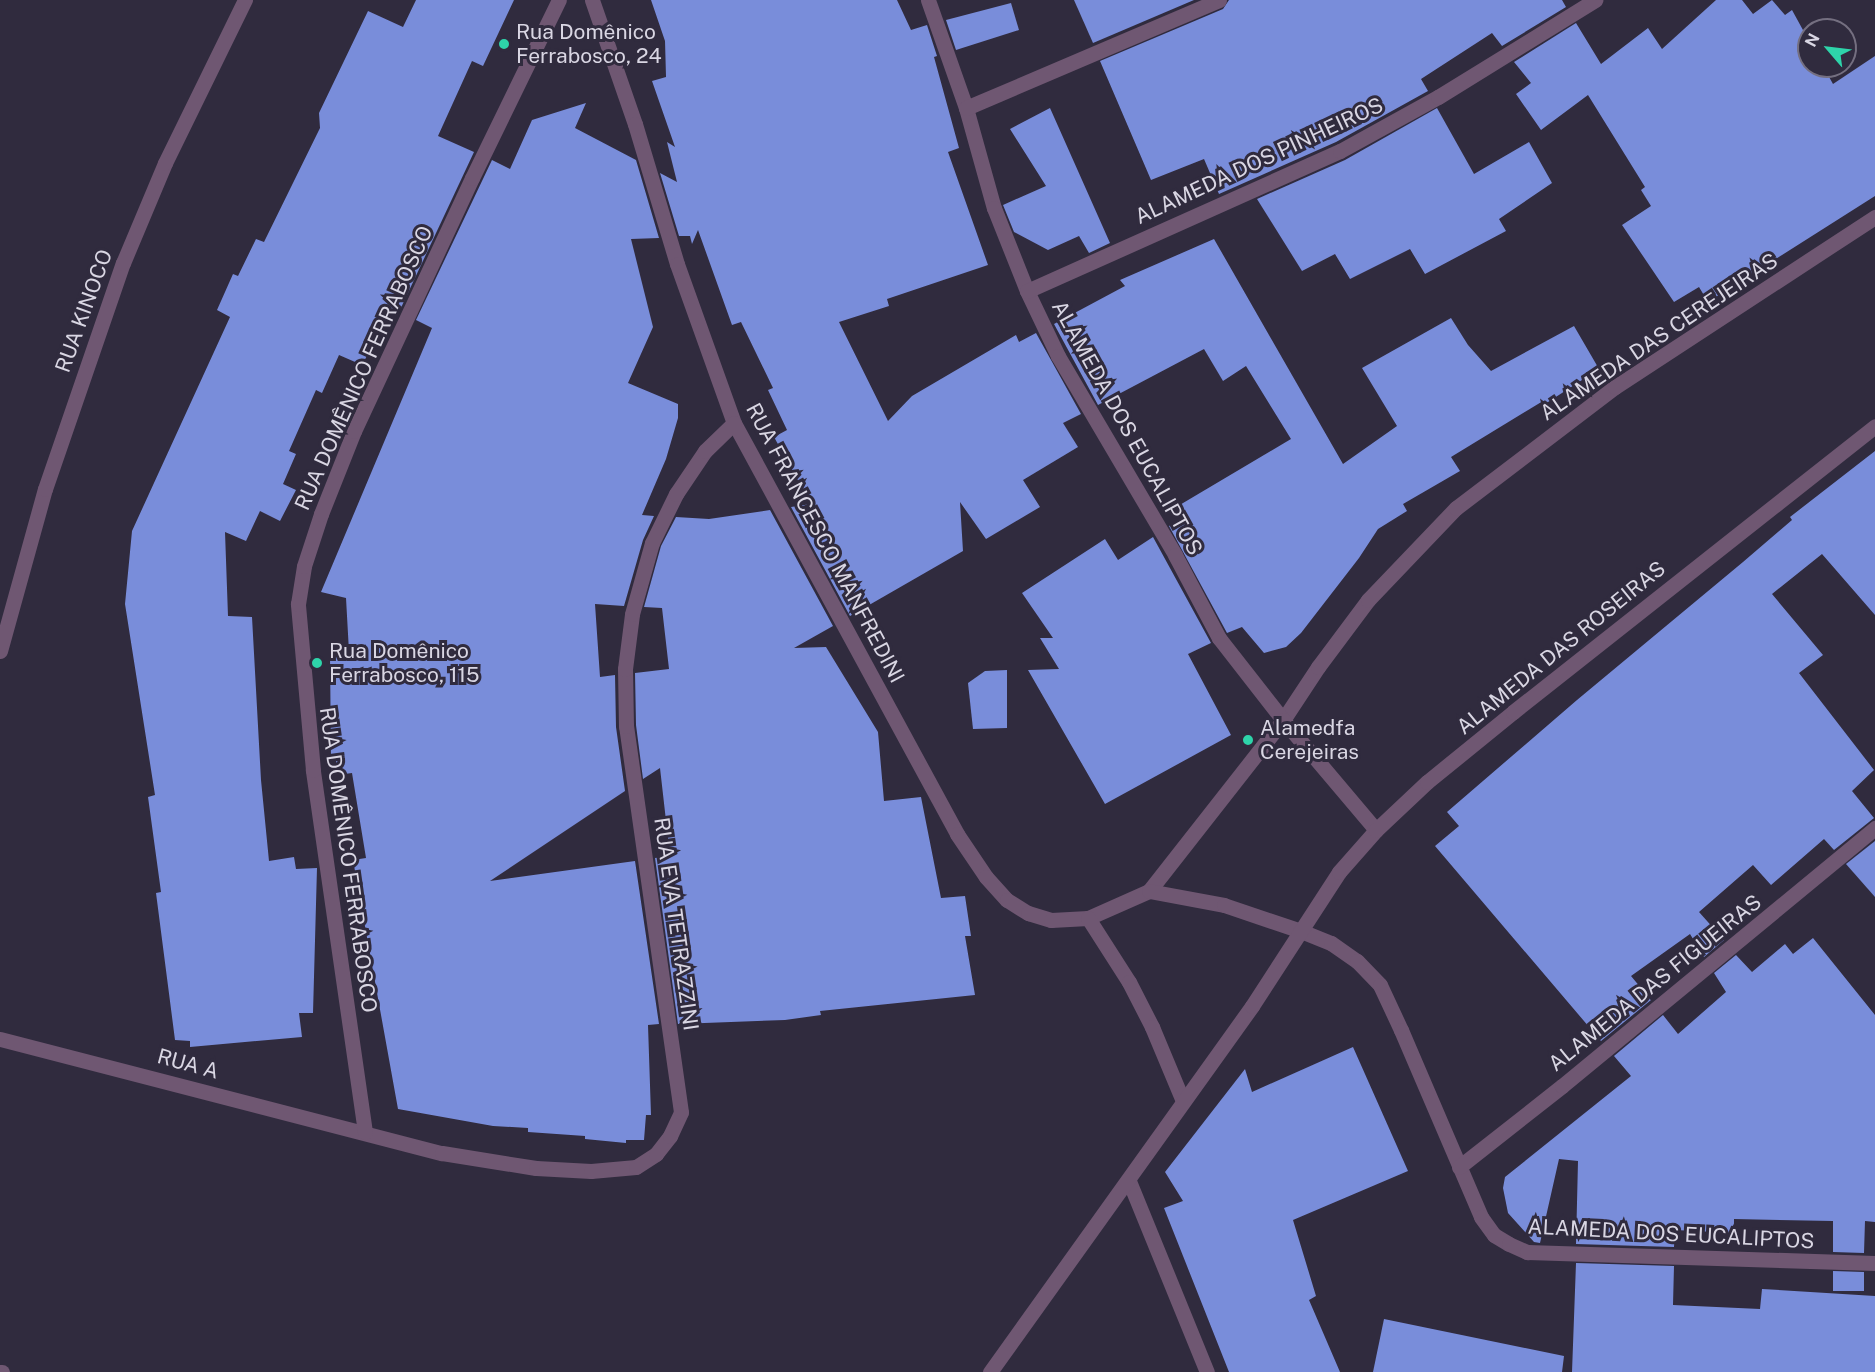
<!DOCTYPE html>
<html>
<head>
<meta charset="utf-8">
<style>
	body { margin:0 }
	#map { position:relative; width:1875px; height:1372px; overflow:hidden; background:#302b3e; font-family:"Public Sans",sans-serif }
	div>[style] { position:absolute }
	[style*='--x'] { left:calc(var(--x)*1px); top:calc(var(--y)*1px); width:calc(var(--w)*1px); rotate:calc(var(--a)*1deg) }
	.building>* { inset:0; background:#798dda }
	.street>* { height:15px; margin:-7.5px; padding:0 7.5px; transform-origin:7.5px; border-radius:7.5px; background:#6f5772 }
	.dots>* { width:16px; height:16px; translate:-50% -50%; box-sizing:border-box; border:3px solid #302b3e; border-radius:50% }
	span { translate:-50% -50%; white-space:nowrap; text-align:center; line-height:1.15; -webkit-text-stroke:6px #302b3e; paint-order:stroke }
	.poi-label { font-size:21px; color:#d9d6e3 }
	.left { translate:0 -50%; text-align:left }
	.street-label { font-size:21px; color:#d9d6e3 }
	.north { position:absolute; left:1797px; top:18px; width:60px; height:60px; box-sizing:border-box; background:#302b3e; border:2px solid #746f80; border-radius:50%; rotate:298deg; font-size:16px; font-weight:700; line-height:24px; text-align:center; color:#d9d6e3 }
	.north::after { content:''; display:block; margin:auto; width:21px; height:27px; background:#2ed4aa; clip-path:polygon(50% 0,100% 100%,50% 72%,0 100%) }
</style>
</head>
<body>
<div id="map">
	<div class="building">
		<i style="clip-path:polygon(416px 0,514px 0,483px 66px,472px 61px,438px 136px,474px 152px,399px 312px,392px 309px,362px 365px,339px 355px,322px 393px,316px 390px,289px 451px,296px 454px,283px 484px,296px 490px,280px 521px,260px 511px,246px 541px,225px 532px,228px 616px,252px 617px,261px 780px,269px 861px,294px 857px,296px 869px,317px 868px,313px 1013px,299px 1013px,302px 1037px,190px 1047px,190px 1041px,175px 1040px,156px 893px,161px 892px,148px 797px,155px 795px,125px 604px,132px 531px,230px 317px,217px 310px,233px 274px,238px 276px,256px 239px,264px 242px,320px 128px,319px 113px,368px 11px,403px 27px)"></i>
		<i style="clip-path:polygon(651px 0,897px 0,911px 30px,927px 25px,937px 56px,934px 57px,959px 148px,948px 152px,988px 265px,887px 299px,889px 306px,839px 322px,888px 421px,912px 396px,1016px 335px,1019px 342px,1036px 333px,1081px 414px,1063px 423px,1078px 447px,1023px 480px,1040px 507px,986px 539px,960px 502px,963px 551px,850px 616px,791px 507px,811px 504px,774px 437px,787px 430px,768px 390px,773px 388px,741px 322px,732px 325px,698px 230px,692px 244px,690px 236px,679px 236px,660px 173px,677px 182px,667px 142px,675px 147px,652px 81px,666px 77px,665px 41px)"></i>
		<i style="clip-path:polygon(1074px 0,1194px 0,1093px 43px)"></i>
		<i style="clip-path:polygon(1229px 0,1562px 0,1566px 7px,1502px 46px,1492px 33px,1421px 79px,1428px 91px,1336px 142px,1219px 194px,1204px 159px,1151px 180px,1100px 61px,1223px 9px)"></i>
		<i style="clip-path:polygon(1716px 0,1742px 0,1753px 14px,1772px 0,1785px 15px,1792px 10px,1809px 41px,1809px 66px,1823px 66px,1833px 84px,1875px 56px,1875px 196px,1708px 302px,1699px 287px,1674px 302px,1622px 225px,1651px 206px,1641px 190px,1645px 187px,1588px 95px,1541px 130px,1516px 94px,1531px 83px,1514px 62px,1576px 23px,1601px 64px,1648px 28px,1662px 49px)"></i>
		<i style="clip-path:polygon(1011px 3px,1019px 30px,956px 50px,946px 20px)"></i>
		<i style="clip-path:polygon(586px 103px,575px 128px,636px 160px,659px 238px,631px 239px,653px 327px,628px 383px,678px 404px,678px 418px,666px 459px,642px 515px,654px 516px,643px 540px,624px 606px,595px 604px,600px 677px,615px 675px,616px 727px,625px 791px,490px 881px,635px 861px,659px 1024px,648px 1025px,651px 1115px,646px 1115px,644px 1140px,626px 1140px,626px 1143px,585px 1139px,585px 1136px,528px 1132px,528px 1128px,493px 1126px,398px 1109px,353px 860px,366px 858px,352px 773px,337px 775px,336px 760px,331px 761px,330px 655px,349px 652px,346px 598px,321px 592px,432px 328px,416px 320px,492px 160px,510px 169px,532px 120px)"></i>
		<i style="clip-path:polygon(1050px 108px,1110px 243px,1089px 253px,1079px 236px,1048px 250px,1014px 232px,1003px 205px,1046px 186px,1010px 129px)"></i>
		<i style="clip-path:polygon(1437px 108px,1474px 174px,1529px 142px,1552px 183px,1499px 219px,1506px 231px,1425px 274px,1410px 249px,1350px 279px,1335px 254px,1302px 271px,1257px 199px,1345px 160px)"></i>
		<i style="clip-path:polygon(1214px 239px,1343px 464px,1397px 426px,1362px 368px,1451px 318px,1468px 345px,1491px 371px,1574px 326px,1599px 369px,1545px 404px,1543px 401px,1451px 457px,1460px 471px,1403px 504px,1407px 511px,1378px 529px,1359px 558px,1301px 633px,1286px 647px,1264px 653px,1242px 627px,1227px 633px,1169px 526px,1184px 516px,1178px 506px,1291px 439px,1246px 366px,1223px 381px,1204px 349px,1098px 405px,1054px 324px,1125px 286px,1120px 280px)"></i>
		<i style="clip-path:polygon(1875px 451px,1875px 615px,1822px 554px,1772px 594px,1823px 655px,1799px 673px,1874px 770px,1852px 791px,1874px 818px,1834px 850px,1824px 839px,1771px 885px,1753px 865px,1699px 912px,1724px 940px,1704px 957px,1690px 934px,1631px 976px,1651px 1000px,1601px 1041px,1435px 846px,1459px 826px,1447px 812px,1577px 700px,1743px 562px,1792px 520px,1790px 517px)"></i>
		<i style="clip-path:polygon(770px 510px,833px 626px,794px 648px,826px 647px,878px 732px,884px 801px,921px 797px,941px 898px,965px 896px,971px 936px,965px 936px,975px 995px,820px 1011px,821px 1015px,785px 1020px,678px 1024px,655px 858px,670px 856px,660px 768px,643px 779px,636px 725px,635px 673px,669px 669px,662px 608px,644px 607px,661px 546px,676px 517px,709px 519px)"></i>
		<i style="clip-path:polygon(1153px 537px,1211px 643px,1188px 654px,1231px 735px,1105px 804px,1028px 670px,1059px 669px,1040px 638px,1053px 638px,1022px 593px,1105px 539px,1118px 560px)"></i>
		<i style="clip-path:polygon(1007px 670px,1007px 728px,973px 729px,968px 683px,985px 671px)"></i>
		<i style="clip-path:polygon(1875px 841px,1875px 897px,1846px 864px)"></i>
		<i style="clip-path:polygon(1813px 938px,1875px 1015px,1875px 1222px,1865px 1221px,1864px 1253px,1833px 1252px,1833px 1221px,1734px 1219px,1734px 1233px,1675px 1230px,1674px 1247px,1576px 1244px,1578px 1161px,1559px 1159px,1540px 1243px,1534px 1242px,1508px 1213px,1503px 1188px,1505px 1177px,1631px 1076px,1614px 1056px,1663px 1015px,1678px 1034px,1726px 992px,1714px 973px,1736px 955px,1752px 972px,1785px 944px,1793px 954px)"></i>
		<i style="clip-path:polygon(1353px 1047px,1408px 1171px,1293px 1220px,1316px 1296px,1309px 1300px,1340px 1372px,1229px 1372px,1164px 1208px,1183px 1201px,1165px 1172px,1245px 1069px,1252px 1092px)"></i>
		<i style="clip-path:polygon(1576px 1263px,1674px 1266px,1673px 1305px,1760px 1309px,1762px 1289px,1875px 1296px,1875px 1372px,1572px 1372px)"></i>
		<i style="clip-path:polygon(1833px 1271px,1864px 1272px,1864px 1291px,1833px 1291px)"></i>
		<i style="clip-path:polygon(1384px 1319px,1564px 1356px,1562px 1372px,1373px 1372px)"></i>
	</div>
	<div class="street">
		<i style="--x:592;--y:0;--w:131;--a:70.9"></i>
		<i style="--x:635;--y:124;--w:146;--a:73.3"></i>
		<i style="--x:677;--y:264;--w:169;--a:70.3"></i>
		<i style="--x:734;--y:423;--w:468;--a:61.5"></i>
		<i style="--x:957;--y:834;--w:52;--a:56"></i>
		<i style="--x:986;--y:877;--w:31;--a:48"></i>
		<i style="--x:1007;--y:900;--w:25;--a:32"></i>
		<i style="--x:1028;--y:913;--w:24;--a:17"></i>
		<i style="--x:1051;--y:920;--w:37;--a:-3"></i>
		<i style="--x:1088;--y:918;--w:67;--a:-23.9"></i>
		<i style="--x:1149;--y:891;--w:217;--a:-51.9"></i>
		<i style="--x:1283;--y:720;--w:64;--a:-56.6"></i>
		<i style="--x:1318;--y:667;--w:84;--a:-53.3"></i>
		<i style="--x:1368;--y:600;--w:127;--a:-46.3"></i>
		<i style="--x:1456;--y:508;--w:200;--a:-37.3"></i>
		<i style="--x:1615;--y:387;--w:311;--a:-33.2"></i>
		<i style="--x:928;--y:0;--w:114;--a:70.6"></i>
		<i style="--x:966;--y:108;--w:104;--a:74.4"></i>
		<i style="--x:994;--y:208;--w:89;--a:68.3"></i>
		<i style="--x:1027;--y:291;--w:72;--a:64.5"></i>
		<i style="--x:1058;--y:356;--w:231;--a:59.5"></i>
		<i style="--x:1175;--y:555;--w:94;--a:62.1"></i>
		<i style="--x:1219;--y:638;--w:104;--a:52"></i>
		<i style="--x:1283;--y:720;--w:144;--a:49.8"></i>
		<i style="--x:966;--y:108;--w:275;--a:-23.1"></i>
		<i style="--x:1027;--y:291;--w:343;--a:-24.1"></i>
		<i style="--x:1340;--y:151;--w:112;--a:-28.9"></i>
		<i style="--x:1438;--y:97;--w:185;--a:-31.7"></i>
		<i style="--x:0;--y:651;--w:168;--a:-74.5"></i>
		<i style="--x:45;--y:489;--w:239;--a:-71"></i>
		<i style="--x:123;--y:263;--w:108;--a:-67.2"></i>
		<i style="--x:165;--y:163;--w:182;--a:-63.9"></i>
		<i style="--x:1149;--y:891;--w:76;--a:10.6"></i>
		<i style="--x:1224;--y:905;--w:81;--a:18.7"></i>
		<i style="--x:1301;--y:931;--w:32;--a:22"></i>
		<i style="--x:1331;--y:943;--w:32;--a:35"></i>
		<i style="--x:1357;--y:961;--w:33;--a:46"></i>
		<i style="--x:1380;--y:985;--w:50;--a:65"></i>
		<i style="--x:1401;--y:1030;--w:203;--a:66.8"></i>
		<i style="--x:1481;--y:1217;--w:22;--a:54"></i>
		<i style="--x:1494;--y:1235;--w:17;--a:31"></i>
		<i style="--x:1509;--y:1244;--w:20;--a:24"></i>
		<i style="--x:1527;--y:1252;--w:348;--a:1.8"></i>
		<i style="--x:1088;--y:918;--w:76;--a:57.4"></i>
		<i style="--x:1129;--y:982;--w:51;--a:62.9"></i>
		<i style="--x:1152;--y:1027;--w:80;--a:67.3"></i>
		<i style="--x:0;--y:1039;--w:456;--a:14.5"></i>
		<i style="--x:442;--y:1153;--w:95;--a:9.1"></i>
		<i style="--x:536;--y:1168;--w:55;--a:3.1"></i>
		<i style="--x:591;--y:1171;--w:45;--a:-5.1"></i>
		<i style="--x:636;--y:1167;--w:24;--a:-33"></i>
		<i style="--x:656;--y:1154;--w:23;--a:-52"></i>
		<i style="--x:670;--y:1136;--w:26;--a:-65"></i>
		<i style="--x:681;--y:1112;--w:390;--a:-98.1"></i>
		<i style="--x:626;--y:726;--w:57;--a:-91"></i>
		<i style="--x:625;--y:669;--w:55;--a:-82.7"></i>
		<i style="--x:632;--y:614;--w:74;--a:-74.3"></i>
		<i style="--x:652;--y:543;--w:55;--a:-63.9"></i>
		<i style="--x:676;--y:494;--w:52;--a:-56"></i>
		<i style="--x:705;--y:451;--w:40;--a:-44"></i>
		<i style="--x:365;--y:1132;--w:366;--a:-98.2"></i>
		<i style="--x:313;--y:770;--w:167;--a:-95.2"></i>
		<i style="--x:298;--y:604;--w:38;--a:-81"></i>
		<i style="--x:304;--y:566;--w:55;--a:-71.9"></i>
		<i style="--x:321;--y:514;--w:89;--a:-68.3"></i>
		<i style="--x:354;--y:431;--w:279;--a:-65"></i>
		<i style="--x:472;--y:178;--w:198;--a:-64"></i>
		<i style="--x:1459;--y:1167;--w:131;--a:-38.2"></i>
		<i style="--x:1562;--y:1086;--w:406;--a:-39.5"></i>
		<i style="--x:1129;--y:1181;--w:206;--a:67.8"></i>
		<i style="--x:0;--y:1372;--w:2;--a:0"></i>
		<i style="--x:990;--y:1372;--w:450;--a:-54.4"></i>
		<i style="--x:1252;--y:1006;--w:160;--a:-57"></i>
		<i style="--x:1339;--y:872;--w:56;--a:-48.6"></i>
		<i style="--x:1376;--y:830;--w:70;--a:-43.3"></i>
		<i style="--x:1427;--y:782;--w:111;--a:-39.1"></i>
		<i style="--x:1513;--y:712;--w:461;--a:-38.3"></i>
	</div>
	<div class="dots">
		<i style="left:504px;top:44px;background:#2ed4aa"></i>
		<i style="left:317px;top:663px;background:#2ed4aa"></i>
		<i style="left:1248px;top:740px;background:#2ed4aa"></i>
	</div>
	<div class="poi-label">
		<span class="left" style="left:516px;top:44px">Rua Domênico<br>Ferrabosco, 24</span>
		<span class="left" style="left:329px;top:663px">Rua Domênico<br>Ferrabosco, 115</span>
		<span class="left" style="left:1260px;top:740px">Alamedfa<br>Cerejeiras</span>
	</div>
	<div class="street-label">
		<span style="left:1259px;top:161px;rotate:-25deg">ALAMEDA DOS PINHEIROS</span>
		<span style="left:84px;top:311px;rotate:-70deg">RUA KINOCO</span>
		<span style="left:1659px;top:337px;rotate:-34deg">ALAMEDA DAS CEREJEIRAS</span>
		<span style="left:364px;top:368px;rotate:-66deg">RUA DOMÊNICO FERRABOSCO</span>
		<span style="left:1127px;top:428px;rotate:61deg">ALAMEDA DOS EUCALIPTOS</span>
		<span style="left:825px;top:543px;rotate:62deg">RUA FRANCESCO MANFREDINI</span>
		<span style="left:1561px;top:648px;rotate:-39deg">ALAMEDA DAS ROSEIRAS</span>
		<span style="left:348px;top:860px;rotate:82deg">RUA DOMÊNICO FERRABOSCO</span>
		<span style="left:676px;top:924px;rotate:82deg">RUA EVA TETRAZZINI</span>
		<span style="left:1655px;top:983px;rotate:-39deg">ALAMEDA DAS FIGUEIRAS</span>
		<span style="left:188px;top:1064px;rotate:15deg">RUA A</span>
		<span style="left:1671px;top:1234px;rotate:3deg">ALAMEDA DOS EUCALIPTOS</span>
	</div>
	<div class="north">N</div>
</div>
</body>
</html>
